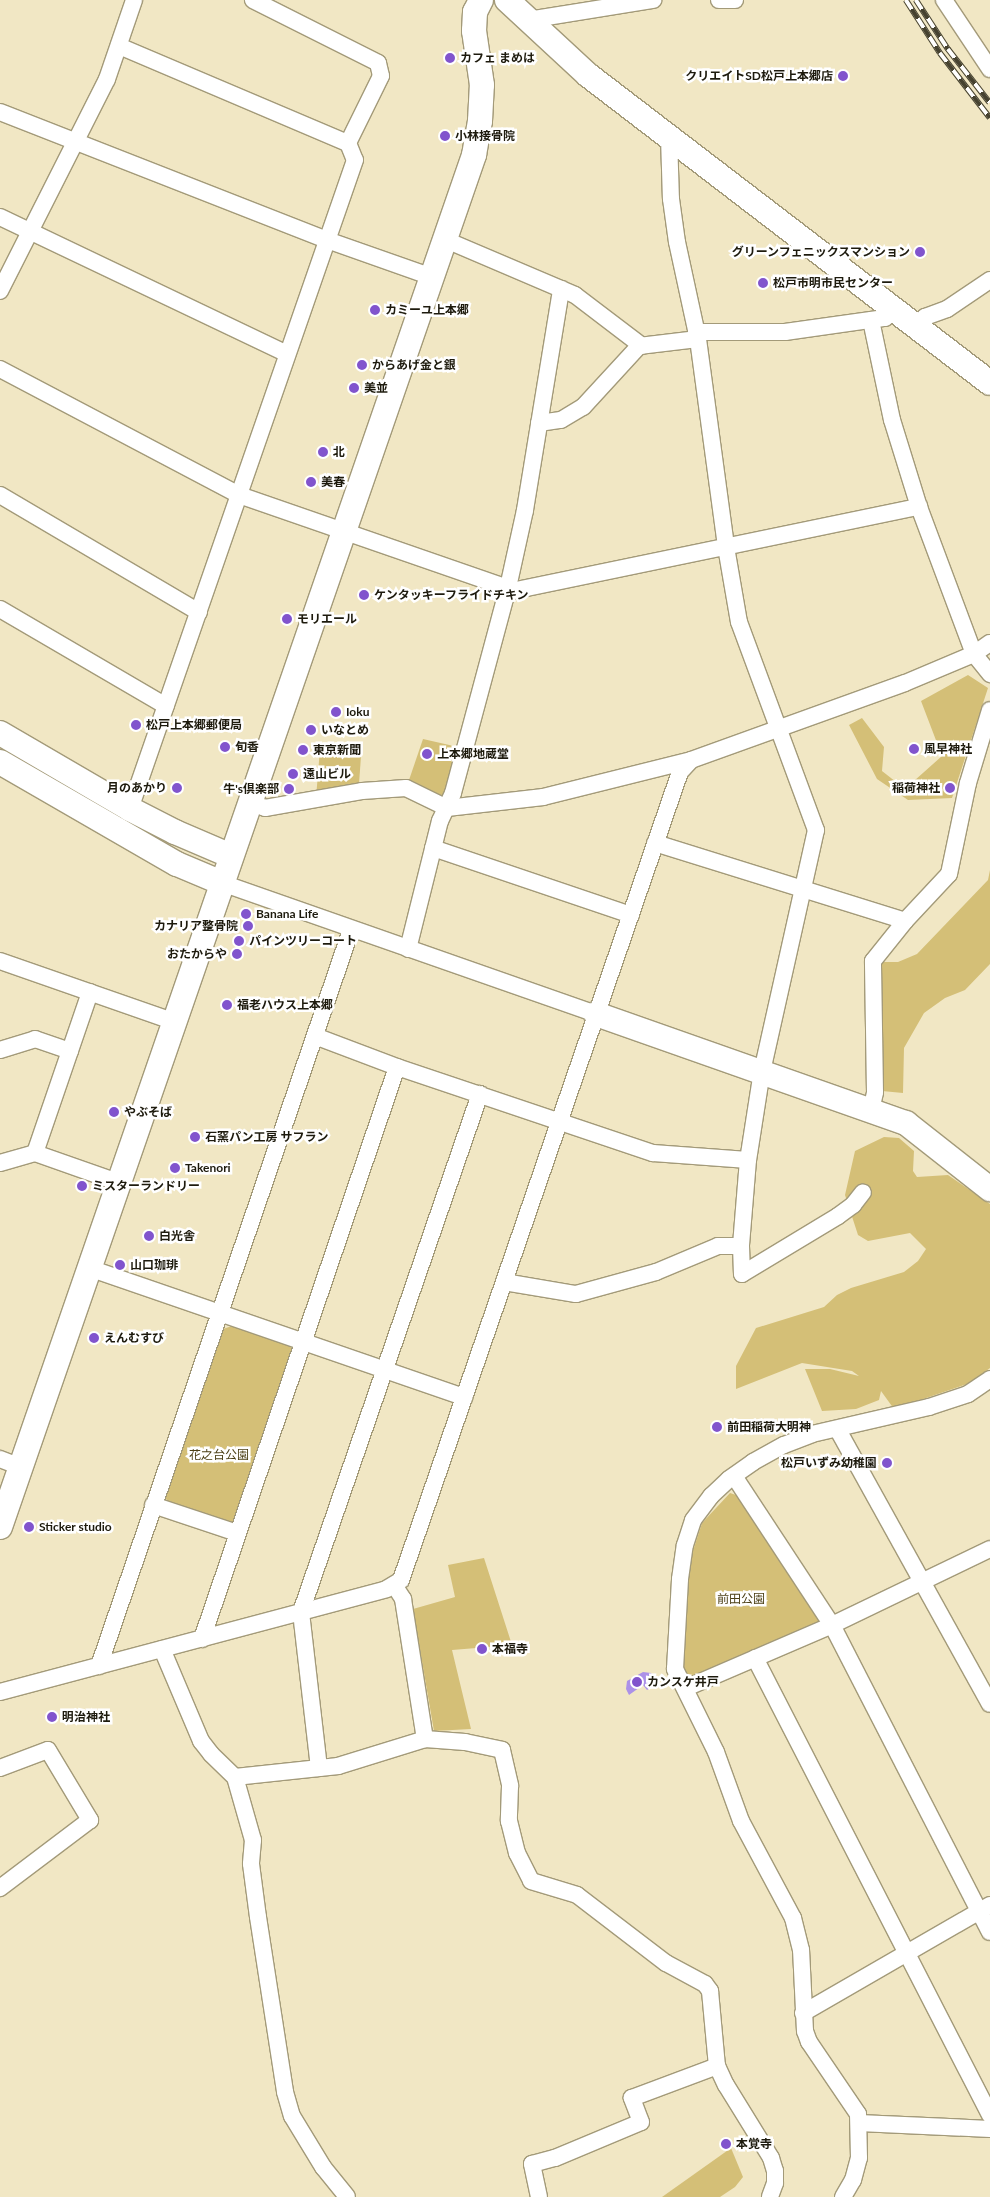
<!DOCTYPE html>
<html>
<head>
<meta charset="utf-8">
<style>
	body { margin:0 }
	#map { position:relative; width:990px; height:2197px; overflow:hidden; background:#f1e7c4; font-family:Lato,"Noto Sans JP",sans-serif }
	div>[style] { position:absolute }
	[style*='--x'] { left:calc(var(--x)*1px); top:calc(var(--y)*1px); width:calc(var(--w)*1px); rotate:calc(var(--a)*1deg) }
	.green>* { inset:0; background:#d4bf77 }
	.water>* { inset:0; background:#ac91e8 }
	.roads { filter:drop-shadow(1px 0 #a39a79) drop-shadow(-1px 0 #a39a79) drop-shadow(0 1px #a39a79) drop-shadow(0 -1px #a39a79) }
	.street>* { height:16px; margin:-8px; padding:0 8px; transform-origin:8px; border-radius:8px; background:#fff }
	.secondary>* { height:24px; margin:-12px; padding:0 12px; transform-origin:12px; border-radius:12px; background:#fff }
	.rail>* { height:5.5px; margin-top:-2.75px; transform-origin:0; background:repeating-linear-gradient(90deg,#fff 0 11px,#464230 0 22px); box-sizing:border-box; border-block:1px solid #464230 }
	.dots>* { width:14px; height:14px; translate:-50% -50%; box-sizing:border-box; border:2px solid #fff; border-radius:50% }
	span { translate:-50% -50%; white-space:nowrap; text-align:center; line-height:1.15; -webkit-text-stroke:5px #fff; paint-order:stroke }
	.poi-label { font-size:12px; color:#1d1a0d; font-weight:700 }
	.left { translate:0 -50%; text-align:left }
	.right { translate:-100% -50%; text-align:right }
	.park-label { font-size:12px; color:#4b3f15 }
</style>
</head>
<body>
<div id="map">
	<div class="green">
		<i style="clip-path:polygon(968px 675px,988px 688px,952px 798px,908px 800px,877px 779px,849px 725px,862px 718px,884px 747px,882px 771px,905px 789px,942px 756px,921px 701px)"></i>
		<i style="clip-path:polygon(423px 739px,458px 747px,447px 794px,437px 797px,408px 783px)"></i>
		<i style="clip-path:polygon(320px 749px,361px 756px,359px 784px,316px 798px)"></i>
		<i style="clip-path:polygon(990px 870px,990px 964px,965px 990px,945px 998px,924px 1013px,904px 1048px,903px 1093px,882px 1091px,878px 973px,882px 962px,898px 962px,917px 954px,988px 880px)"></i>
		<i style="clip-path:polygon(884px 1137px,899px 1138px,914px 1151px,913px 1171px,917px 1177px,948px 1175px,990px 1204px,990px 1368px,970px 1383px,894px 1409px,881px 1391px,879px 1400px,856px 1409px,822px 1411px,805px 1369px,830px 1369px,859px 1376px,852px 1371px,802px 1363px,736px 1389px,736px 1366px,756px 1328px,824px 1307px,837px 1295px,851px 1288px,904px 1272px,918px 1261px,926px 1249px,910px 1233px,868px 1241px,858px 1235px,845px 1195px,855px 1151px)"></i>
		<i style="clip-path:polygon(232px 1326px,290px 1345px,293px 1354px,235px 1522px,228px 1526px,171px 1507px,165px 1497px,223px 1329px)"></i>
		<i style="clip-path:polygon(730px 1493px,739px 1496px,820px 1623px,690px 1680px,683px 1672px,688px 1566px,702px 1523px)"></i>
		<i style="clip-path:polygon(484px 1558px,512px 1645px,452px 1650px,471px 1729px,434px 1731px,413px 1609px,455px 1597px,448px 1565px)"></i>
		<i style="clip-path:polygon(731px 2148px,743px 2177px,735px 2187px,720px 2197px,662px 2197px)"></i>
	</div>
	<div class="water">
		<i style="clip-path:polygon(643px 1672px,651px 1673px,657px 1683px,647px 1690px,643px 1685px,629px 1695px,626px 1689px,627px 1681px)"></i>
	</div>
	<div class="roads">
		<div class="street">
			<i style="--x:253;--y:0;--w:140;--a:26.7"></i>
			<i style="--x:378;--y:63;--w:13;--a:77"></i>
			<i style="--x:381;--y:76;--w:75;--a:116.2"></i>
			<i style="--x:719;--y:0;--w:16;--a:0"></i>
			<i style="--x:944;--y:0;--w:83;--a:56.3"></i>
			<i style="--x:528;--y:20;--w:127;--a:-9.1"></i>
			<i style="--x:119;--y:46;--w:249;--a:23"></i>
			<i style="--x:348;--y:143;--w:18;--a:68"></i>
			<i style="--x:355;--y:160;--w:687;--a:109.12"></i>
			<i style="--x:0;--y:112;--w:351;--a:21.4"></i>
			<i style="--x:327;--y:240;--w:111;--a:19.4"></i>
			<i style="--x:669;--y:137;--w:62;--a:88.2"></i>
			<i style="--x:671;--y:199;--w:43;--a:82.1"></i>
			<i style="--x:677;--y:242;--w:99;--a:77.8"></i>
			<i style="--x:698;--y:339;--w:210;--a:82.3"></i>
			<i style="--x:726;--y:547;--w:76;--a:80.2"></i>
			<i style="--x:739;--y:622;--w:222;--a:69.7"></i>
			<i style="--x:816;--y:830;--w:247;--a:102.6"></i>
			<i style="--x:762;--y:1071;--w:90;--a:98.9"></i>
			<i style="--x:748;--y:1160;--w:86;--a:94.7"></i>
			<i style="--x:741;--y:1246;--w:28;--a:88"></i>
			<i style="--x:742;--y:1274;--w:112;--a:-31.1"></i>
			<i style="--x:838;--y:1216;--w:19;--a:-36"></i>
			<i style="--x:853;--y:1205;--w:16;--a:-52"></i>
			<i style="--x:0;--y:217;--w:318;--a:25.5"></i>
			<i style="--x:446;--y:240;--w:140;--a:23.1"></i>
			<i style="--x:575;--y:295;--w:84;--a:37.3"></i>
			<i style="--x:0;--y:291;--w:237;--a:-63.2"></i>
			<i style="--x:107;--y:79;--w:83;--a:-71.1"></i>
			<i style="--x:916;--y:326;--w:13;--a:-45"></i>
			<i style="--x:925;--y:317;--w:23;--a:-20"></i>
			<i style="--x:947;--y:309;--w:52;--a:-34"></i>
			<i style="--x:696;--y:332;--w:89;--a:0"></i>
			<i style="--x:785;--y:332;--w:101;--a:-8"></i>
			<i style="--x:885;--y:318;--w:11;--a:-52"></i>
			<i style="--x:0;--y:369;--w:270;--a:27.8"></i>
			<i style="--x:239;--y:495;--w:285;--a:19.1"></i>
			<i style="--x:539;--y:423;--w:22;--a:-8"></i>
			<i style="--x:561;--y:420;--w:26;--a:-31"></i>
			<i style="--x:583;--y:407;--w:83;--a:-47.4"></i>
			<i style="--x:639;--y:346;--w:59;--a:-6.8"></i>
			<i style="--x:0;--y:495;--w:231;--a:30.5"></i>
			<i style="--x:919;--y:507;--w:157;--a:69.5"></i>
			<i style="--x:974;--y:654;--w:26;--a:51"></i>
			<i style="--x:507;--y:592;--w:421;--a:-11.7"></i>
			<i style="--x:919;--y:507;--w:91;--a:-107.2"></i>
			<i style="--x:892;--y:420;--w:102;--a:-101.9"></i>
			<i style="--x:0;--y:609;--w:192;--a:30.3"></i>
			<i style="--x:250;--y:803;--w:16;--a:18"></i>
			<i style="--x:265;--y:808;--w:98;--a:-9.9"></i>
			<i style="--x:362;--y:791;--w:44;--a:-3.9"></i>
			<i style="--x:406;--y:788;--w:46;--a:26"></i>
			<i style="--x:447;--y:808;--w:97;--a:-6.5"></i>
			<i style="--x:543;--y:797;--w:153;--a:-14"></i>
			<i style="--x:655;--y:843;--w:262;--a:17.3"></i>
			<i style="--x:433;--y:848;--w:209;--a:18.7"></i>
			<i style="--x:222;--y:883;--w:396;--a:19.3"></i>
			<i style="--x:408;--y:949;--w:132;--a:-76"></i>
			<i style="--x:440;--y:821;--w:31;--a:-65"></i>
			<i style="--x:453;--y:793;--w:208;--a:-75"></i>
			<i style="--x:507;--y:592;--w:84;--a:-77.6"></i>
			<i style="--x:525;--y:510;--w:224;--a:-80.7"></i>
			<i style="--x:0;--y:961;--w:185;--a:19.2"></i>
			<i style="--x:315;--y:1036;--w:88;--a:20.7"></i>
			<i style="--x:397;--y:1067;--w:270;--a:18.6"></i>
			<i style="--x:653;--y:1153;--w:95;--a:4.2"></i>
			<i style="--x:0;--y:1050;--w:37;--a:-17"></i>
			<i style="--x:35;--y:1039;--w:37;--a:19"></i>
			<i style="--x:871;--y:1110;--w:18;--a:-77"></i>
			<i style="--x:875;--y:1092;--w:131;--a:-90.9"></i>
			<i style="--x:873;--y:961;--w:51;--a:-51.3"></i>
			<i style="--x:905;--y:921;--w:64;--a:-46.9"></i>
			<i style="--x:949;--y:874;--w:93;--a:-78.2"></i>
			<i style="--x:968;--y:783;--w:76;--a:-73.2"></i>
			<i style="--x:35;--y:1153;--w:90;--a:19.4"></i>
			<i style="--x:0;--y:1163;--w:36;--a:-16"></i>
			<i style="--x:35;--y:1153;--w:170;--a:-71.1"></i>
			<i style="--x:89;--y:1268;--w:397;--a:19"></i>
			<i style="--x:504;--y:1282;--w:73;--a:9.5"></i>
			<i style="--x:576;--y:1294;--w:83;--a:-15.4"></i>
			<i style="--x:656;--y:1272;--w:67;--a:-22.8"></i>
			<i style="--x:718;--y:1246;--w:23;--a:0"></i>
			<i style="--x:838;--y:1430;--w:313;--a:61"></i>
			<i style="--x:0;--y:1459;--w:22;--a:21"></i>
			<i style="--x:734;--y:1476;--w:178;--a:56.7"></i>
			<i style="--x:832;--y:1625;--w:345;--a:62.8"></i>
			<i style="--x:153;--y:1505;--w:89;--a:18.4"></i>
			<i style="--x:394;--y:1585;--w:17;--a:57"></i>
			<i style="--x:403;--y:1599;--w:142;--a:81.1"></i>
			<i style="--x:202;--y:1639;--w:604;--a:-71.18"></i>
			<i style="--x:162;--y:1649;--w:100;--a:67"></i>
			<i style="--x:201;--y:1741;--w:16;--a:52"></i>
			<i style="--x:211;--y:1754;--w:33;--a:44"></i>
			<i style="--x:235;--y:1777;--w:104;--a:-6.1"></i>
			<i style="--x:338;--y:1766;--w:91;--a:-17.2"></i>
			<i style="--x:425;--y:1739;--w:40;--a:4.3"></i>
			<i style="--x:465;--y:1742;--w:38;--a:12"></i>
			<i style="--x:502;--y:1750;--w:37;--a:77"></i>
			<i style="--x:510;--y:1786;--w:35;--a:92"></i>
			<i style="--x:509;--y:1821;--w:33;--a:76"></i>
			<i style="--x:517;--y:1853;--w:31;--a:63"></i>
			<i style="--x:531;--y:1881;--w:48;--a:16.9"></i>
			<i style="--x:577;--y:1895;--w:112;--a:37.4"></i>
			<i style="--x:666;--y:1963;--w:44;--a:28.3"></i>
			<i style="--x:705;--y:1984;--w:9;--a:54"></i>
			<i style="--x:710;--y:1991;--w:75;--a:84.7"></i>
			<i style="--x:717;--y:2066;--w:21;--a:65"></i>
			<i style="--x:726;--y:2085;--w:86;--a:58.3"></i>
			<i style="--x:771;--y:2158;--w:14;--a:73"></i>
			<i style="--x:775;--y:2171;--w:12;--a:90"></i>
			<i style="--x:775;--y:2183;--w:15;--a:110"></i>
			<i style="--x:755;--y:1658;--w:514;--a:62.79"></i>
			<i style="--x:99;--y:1666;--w:778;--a:-71.1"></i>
			<i style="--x:686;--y:1688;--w:159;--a:-23.3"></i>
			<i style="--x:832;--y:1625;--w:175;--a:-25.7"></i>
			<i style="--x:0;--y:1692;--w:400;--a:-14.9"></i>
			<i style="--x:386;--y:1589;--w:17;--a:-31"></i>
			<i style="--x:401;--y:1580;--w:855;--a:-70.95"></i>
			<i style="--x:680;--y:772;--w:16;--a:-47"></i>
			<i style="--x:691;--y:760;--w:227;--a:-19.8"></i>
			<i style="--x:905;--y:683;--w:75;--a:-22.8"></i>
			<i style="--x:974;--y:654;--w:19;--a:-35"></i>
			<i style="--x:0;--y:1768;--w:51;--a:-20.6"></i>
			<i style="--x:48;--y:1750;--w:82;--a:59"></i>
			<i style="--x:90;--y:1820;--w:113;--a:142.9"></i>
			<i style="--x:319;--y:1768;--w:157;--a:-96.6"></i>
			<i style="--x:301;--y:1612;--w:548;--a:-70.94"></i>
			<i style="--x:235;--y:1777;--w:66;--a:74.1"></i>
			<i style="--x:253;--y:1840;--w:24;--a:95"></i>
			<i style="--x:251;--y:1864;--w:53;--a:82.5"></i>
			<i style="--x:258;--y:1917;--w:177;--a:81.2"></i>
			<i style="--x:285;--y:2092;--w:25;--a:74"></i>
			<i style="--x:292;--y:2116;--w:60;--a:58.7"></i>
			<i style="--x:323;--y:2167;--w:38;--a:51"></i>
			<i style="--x:803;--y:2013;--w:216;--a:-30"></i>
			<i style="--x:859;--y:2123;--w:131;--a:2.6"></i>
			<i style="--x:539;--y:2197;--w:34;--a:-102"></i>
			<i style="--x:532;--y:2164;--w:24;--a:-15"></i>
			<i style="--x:555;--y:2158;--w:93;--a:-22.7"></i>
			<i style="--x:641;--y:2122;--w:26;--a:-111"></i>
			<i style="--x:632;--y:2098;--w:91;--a:-20.6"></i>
			<i style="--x:843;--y:2197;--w:20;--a:-60"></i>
			<i style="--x:853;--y:2180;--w:23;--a:-75"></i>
			<i style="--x:859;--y:2158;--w:44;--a:-91.3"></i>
			<i style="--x:858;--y:2114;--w:87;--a:-124.2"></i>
			<i style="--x:809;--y:2042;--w:12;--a:-110"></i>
			<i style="--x:805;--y:2031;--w:81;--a:-92.8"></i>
			<i style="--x:801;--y:1950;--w:33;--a:-104"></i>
			<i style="--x:793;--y:1918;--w:110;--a:-118.2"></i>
			<i style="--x:741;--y:1821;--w:73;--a:-109.9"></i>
			<i style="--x:716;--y:1752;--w:93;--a:-116.3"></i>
			<i style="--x:675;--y:1669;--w:90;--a:-86.8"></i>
			<i style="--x:680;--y:1579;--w:34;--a:-82"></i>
			<i style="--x:685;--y:1545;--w:26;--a:-72"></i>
			<i style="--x:693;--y:1520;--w:30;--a:-53"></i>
			<i style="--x:711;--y:1496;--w:25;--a:-43"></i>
			<i style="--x:729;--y:1479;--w:29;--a:-35"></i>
			<i style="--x:753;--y:1462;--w:35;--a:-29"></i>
			<i style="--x:784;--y:1445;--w:30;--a:-21"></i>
			<i style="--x:812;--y:1434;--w:120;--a:-13"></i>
			<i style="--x:929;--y:1407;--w:41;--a:-18.4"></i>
			<i style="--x:968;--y:1394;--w:27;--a:-34"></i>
		</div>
		<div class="secondary">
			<i style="--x:507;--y:0;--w:110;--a:42.8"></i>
			<i style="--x:588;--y:75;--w:506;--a:37.46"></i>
			<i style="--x:0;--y:733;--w:151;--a:30.3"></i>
			<i style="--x:130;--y:809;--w:51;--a:27.1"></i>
			<i style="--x:175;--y:832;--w:61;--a:23.2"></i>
			<i style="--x:0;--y:762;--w:204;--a:30"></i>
			<i style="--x:177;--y:864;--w:49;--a:22.9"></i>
			<i style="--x:596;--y:1014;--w:329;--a:19.4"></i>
			<i style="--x:906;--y:1123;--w:107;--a:38.2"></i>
			<i style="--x:0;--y:1527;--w:1452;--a:-70.94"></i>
			<i style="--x:474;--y:155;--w:35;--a:-80"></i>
			<i style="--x:480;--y:121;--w:36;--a:-87"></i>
			<i style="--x:482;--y:85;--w:55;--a:-98.4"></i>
			<i style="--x:474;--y:31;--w:19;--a:-87"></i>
			<i style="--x:475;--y:12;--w:13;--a:-63"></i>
		</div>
	</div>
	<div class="rail">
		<i style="--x:906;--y:0;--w:63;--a:57.3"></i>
		<i style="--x:940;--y:53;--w:82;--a:52.4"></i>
		<i style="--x:916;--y:0;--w:59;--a:56.9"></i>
		<i style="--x:948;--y:49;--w:68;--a:52.1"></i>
	</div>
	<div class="dots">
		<i style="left:450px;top:58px;background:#8154cd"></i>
		<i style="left:843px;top:76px;background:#8154cd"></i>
		<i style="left:445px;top:136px;background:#8154cd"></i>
		<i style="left:920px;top:252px;background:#8154cd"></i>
		<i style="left:763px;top:283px;background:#8154cd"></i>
		<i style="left:375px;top:310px;background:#8154cd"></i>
		<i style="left:362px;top:365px;background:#8154cd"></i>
		<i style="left:354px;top:388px;background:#8154cd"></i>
		<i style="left:323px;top:452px;background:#8154cd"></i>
		<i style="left:311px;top:482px;background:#8154cd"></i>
		<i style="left:364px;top:595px;background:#8154cd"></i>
		<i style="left:287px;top:619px;background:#8154cd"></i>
		<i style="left:336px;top:712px;background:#8154cd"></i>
		<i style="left:136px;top:725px;background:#8154cd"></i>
		<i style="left:311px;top:730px;background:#8154cd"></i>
		<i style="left:225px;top:747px;background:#8154cd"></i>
		<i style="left:914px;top:749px;background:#8154cd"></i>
		<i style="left:303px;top:750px;background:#8154cd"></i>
		<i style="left:427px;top:754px;background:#8154cd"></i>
		<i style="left:293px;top:774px;background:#8154cd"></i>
		<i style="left:177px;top:788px;background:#8154cd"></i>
		<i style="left:950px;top:788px;background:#8154cd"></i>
		<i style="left:289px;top:789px;background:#8154cd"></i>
		<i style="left:246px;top:914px;background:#8154cd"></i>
		<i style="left:248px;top:926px;background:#8154cd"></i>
		<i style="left:239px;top:941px;background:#8154cd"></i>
		<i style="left:237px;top:954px;background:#8154cd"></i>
		<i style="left:227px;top:1005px;background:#8154cd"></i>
		<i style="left:114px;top:1112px;background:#8154cd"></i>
		<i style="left:195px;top:1137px;background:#8154cd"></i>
		<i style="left:175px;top:1168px;background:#8154cd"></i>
		<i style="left:82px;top:1186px;background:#8154cd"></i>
		<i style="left:149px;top:1236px;background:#8154cd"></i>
		<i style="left:120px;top:1265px;background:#8154cd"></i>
		<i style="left:94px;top:1338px;background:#8154cd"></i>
		<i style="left:717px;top:1427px;background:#8154cd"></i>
		<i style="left:887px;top:1463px;background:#8154cd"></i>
		<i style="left:29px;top:1527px;background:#8154cd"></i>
		<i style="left:482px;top:1649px;background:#8154cd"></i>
		<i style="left:637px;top:1682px;background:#8154cd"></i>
		<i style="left:52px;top:1717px;background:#8154cd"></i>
		<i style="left:726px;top:2144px;background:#8154cd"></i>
	</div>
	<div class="poi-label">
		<span class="left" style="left:460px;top:58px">カフェ まめは</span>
		<span class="right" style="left:833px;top:76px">クリエイトSD松戸上本郷店</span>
		<span class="left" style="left:455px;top:136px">小林接骨院</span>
		<span class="right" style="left:910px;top:252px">グリーンフェニックスマンション</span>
		<span class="left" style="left:773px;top:283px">松戸市明市民センター</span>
		<span class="left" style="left:385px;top:310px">カミーユ上本郷</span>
		<span class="left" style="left:372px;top:365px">からあげ金と銀</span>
		<span class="left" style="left:364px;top:388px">美並</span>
		<span class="left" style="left:333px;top:452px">北</span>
		<span class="left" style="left:321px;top:482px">美春</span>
		<span class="left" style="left:374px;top:595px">ケンタッキーフライドチキン</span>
		<span class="left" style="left:297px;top:619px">モリエール</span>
		<span class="left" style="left:346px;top:712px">Ioku</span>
		<span class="left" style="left:146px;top:725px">松戸上本郷郵便局</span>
		<span class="left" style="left:321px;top:730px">いなとめ</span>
		<span class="left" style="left:235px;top:747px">旬香</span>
		<span class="left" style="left:924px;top:749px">風早神社</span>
		<span class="left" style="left:313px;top:750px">東京新聞</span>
		<span class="left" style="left:437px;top:754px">上本郷地蔵堂</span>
		<span class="left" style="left:303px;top:774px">遠山ビル</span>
		<span class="right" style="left:167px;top:788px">月のあかり</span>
		<span class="right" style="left:940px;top:788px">稲荷神社</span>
		<span class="right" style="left:279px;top:789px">牛's倶楽部</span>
		<span class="left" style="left:256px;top:914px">Banana Life</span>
		<span class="right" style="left:238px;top:926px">カナリア整骨院</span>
		<span class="left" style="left:249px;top:941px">パインツリーコート</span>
		<span class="right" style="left:227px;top:954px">おたからや</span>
		<span class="left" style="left:237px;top:1005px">福老ハウス上本郷</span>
		<span class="left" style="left:124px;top:1112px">やぶそば</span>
		<span class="left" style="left:205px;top:1137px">石窯パン工房 サフラン</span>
		<span class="left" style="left:185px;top:1168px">Takenori</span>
		<span class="left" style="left:92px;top:1186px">ミスターランドリー</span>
		<span class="left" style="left:159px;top:1236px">白光舎</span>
		<span class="left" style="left:130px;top:1265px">山口珈琲</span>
		<span class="left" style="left:104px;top:1338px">えんむすび</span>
		<span class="left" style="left:727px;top:1427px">前田稲荷大明神</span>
		<span class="right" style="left:877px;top:1463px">松戸いずみ幼稚園</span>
		<span class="left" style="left:39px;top:1527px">Sticker studio</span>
		<span class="left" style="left:492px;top:1649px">本福寺</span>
		<span class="left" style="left:647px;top:1682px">カンスケ井戸</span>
		<span class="left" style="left:62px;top:1717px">明治神社</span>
		<span class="left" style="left:736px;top:2144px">本覚寺</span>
	</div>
	<div class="park-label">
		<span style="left:219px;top:1455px">花之台公園</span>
		<span style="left:741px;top:1599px">前田公園</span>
	</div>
</div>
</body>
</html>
